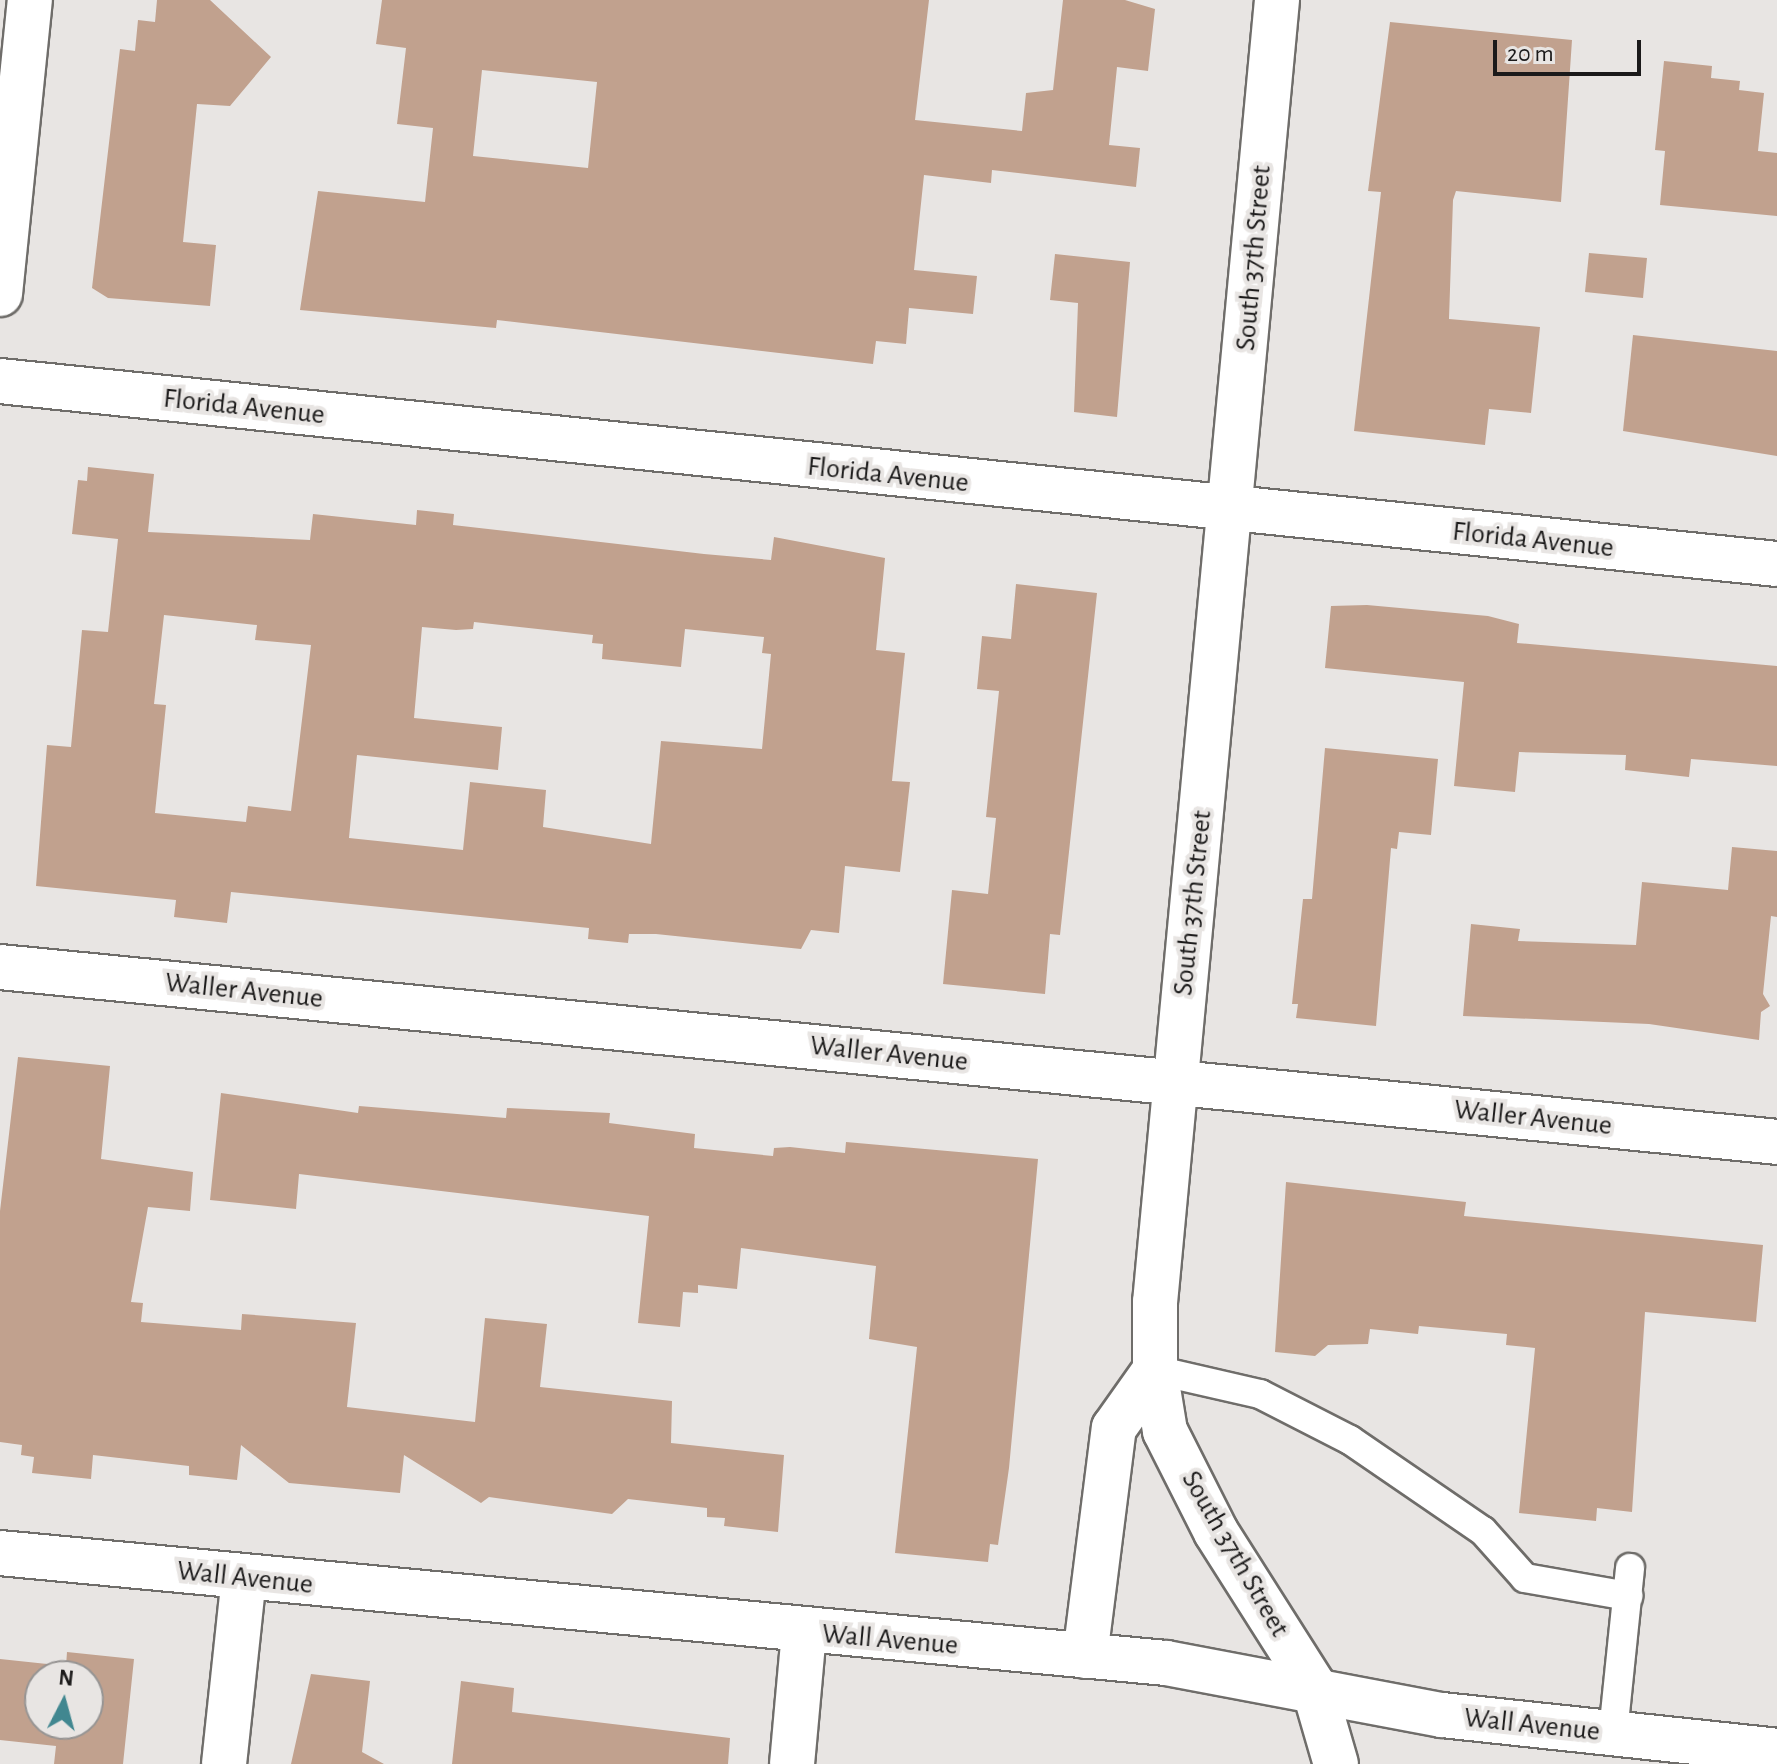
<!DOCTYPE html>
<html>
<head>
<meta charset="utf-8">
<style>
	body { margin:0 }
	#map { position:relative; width:1777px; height:1764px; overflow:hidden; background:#e8e5e3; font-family:"Alegreya Sans",sans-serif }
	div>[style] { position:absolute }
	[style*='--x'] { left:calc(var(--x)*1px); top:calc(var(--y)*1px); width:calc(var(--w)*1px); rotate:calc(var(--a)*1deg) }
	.building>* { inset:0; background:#c1a18e }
	.roads { filter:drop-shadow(2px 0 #6f6d6a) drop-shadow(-2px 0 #6f6d6a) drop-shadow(0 2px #6f6d6a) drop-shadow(0 -2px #6f6d6a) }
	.service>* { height:28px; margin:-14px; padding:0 14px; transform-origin:14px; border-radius:14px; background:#fff }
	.minor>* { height:44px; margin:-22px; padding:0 22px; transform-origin:22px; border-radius:22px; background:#fff }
	.tertiary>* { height:44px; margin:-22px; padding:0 22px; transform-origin:22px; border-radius:22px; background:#fff }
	span { translate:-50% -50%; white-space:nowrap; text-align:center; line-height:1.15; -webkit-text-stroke:8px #e8e5e3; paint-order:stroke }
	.street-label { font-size:28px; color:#1b1a1a }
	.north { position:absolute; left:24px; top:1660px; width:80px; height:80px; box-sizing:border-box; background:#e8e5e3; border:2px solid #969493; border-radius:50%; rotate:6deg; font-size:22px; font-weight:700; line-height:32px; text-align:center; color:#1b1a1a }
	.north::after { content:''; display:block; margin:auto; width:28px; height:36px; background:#418790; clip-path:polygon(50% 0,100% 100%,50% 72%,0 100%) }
	.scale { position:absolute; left:1493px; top:40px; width:148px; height:36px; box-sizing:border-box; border:4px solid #1b1a1a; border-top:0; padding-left:10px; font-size:24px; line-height:28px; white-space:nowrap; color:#1b1a1a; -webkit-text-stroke:6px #e8e5e3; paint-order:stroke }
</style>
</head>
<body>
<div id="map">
	<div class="building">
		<i style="clip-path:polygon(157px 0,210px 0,271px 57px,230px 106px,197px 104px,183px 242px,216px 245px,210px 306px,108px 298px,92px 288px,120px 49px,135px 51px,138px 20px,155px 22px)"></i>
		<i style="clip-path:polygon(evenodd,382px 0,929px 0,915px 120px,1022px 131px,1026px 93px,1053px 90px,1063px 0,1125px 0,1155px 9px,1148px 71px,1117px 67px,1109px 145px,1140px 148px,1136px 187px,992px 170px,991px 183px,924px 175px,914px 270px,977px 276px,973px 314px,909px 308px,906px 344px,876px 341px,873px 364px,497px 320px,496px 328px,300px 310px,318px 191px,425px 202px,433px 128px,397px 124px,406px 48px,376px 44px,382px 0,482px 70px,597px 82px,588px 168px,473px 156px,482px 70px)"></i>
		<i style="clip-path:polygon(1390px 22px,1572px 40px,1561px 202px,1456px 191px,1453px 200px,1449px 319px,1540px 327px,1531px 413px,1489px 409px,1485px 445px,1354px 431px,1381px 192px,1368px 191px)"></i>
		<i style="clip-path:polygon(1664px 61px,1712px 66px,1711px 78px,1740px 81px,1739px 90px,1764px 93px,1758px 151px,1777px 153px,1777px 216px,1660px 205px,1665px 151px,1655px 150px)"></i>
		<i style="clip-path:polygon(1589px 253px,1647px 258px,1643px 298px,1585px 292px)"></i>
		<i style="clip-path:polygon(1055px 254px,1130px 262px,1117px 417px,1074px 412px,1078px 303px,1050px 300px)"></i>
		<i style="clip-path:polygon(1633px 335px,1777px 351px,1777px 456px,1623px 431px)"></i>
		<i style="clip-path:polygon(evenodd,88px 467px,154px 474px,148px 532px,310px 540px,313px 514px,416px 525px,417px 510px,454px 514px,453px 525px,704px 554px,771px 560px,774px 537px,885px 558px,876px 650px,905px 653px,892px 781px,910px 782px,900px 872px,845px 866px,839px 933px,811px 930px,801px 949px,656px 934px,629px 934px,628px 943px,588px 939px,589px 928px,231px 892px,227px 923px,174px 917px,176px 900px,36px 886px,47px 745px,71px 747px,82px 630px,108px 632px,118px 539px,72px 534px,78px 480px,87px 481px,88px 467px,164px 615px,257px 625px,255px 640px,311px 645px,291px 811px,248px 806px,246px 822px,155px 813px,166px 705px,154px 704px,164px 615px,88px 467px,474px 622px,593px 635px,592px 643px,603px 644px,602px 659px,681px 667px,685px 629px,764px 637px,762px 653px,771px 654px,762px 749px,661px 741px,651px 844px,543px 827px,546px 790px,470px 782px,463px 850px,349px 838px,357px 755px,498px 770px,502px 727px,414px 718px,422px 627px,456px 630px,473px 629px,474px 622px)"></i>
		<i style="clip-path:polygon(1016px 584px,1097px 593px,1060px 935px,1050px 934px,1045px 994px,943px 984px,952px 890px,988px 894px,996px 818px,986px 817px,999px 691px,977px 689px,982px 636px,1011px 639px)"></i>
		<i style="clip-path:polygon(1367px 605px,1488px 616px,1519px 624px,1517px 643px,1777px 666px,1777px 766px,1691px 759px,1689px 777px,1625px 770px,1626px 755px,1519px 752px,1515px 792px,1454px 786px,1464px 682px,1325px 668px,1331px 606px)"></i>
		<i style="clip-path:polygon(1325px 748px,1438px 759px,1431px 835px,1399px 832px,1397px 849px,1391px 848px,1376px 1026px,1296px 1018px,1298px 1004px,1292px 1004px,1303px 899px,1312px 899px)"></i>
		<i style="clip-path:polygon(1732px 847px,1777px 851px,1777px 917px,1771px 916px,1763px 994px,1770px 1006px,1761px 1012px,1759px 1040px,1649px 1024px,1463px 1016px,1471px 924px,1520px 929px,1518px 941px,1636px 945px,1642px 882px,1728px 890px)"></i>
		<i style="clip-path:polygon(18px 1057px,110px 1066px,101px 1159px,193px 1172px,190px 1211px,148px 1207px,131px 1302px,143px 1303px,141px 1322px,241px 1330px,242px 1314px,356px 1323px,347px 1407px,475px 1422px,485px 1318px,547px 1324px,540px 1387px,672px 1401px,671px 1443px,784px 1455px,778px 1532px,724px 1526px,725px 1518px,707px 1517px,707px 1508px,628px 1499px,612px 1514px,489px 1497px,481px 1503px,404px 1455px,400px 1493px,289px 1483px,241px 1445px,237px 1480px,189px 1475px,189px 1466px,93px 1455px,91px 1479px,32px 1473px,34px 1457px,21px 1455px,22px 1445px,0 1442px,0 1211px)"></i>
		<i style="clip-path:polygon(221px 1093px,358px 1113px,359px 1106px,506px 1118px,507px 1108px,610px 1113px,609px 1123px,695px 1134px,694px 1148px,773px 1156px,774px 1148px,790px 1147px,845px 1153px,846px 1142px,1038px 1159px,1009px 1468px,998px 1545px,990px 1544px,988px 1562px,895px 1553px,917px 1347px,869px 1339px,876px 1266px,741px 1248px,737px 1289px,698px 1285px,698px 1293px,683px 1292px,680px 1327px,638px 1323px,649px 1216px,299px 1174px,296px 1209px,210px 1200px)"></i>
		<i style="clip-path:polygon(1286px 1182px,1466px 1202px,1464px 1216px,1763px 1245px,1756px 1322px,1645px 1312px,1632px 1512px,1597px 1508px,1596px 1521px,1519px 1513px,1535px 1348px,1506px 1345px,1507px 1334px,1419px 1326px,1418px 1334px,1370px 1329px,1368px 1344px,1328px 1345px,1315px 1356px,1275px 1352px)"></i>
		<i style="clip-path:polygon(evenodd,67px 1652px,134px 1659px,123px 1764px,54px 1764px,56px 1746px,0 1740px,0 1659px,66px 1666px,67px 1652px,40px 1676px,88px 1676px,88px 1724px,40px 1724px,40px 1676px)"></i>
		<i style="clip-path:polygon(311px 1674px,370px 1681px,362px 1752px,384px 1764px,291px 1764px)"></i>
		<i style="clip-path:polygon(461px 1681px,514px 1688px,512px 1712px,730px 1738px,728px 1764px,452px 1764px)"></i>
	</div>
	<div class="roads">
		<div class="service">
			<i style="--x:1155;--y:1370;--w:108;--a:12.9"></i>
			<i style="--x:1260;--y:1394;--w:101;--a:27.1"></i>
			<i style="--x:1350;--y:1440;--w:161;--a:34.4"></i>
			<i style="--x:1483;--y:1531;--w:63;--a:48.2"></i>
			<i style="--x:1525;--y:1578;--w:105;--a:9.9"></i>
			<i style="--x:1613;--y:1733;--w:166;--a:-84.1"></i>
		</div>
		<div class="minor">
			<i style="--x:0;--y:294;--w:296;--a:-84.2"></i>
			<i style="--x:0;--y:381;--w:1786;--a:5.88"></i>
			<i style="--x:0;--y:967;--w:1786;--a:5.62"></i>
			<i style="--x:0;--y:1553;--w:1171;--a:5.39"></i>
			<i style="--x:1166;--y:1663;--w:281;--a:10.7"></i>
			<i style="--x:1442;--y:1715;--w:337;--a:6.1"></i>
			<i style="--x:224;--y:1764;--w:187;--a:-83.9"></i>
			<i style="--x:792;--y:1764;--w:132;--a:-84.8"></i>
		</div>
		<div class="tertiary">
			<i style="--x:1277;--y:0;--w:1308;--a:95.35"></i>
			<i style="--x:1155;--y:1302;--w:68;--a:90"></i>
			<i style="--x:1155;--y:1370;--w:62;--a:80.7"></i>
			<i style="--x:1165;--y:1431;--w:113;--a:63.2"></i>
			<i style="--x:1216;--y:1532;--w:181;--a:57.6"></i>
			<i style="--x:1313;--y:1685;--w:82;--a:73.8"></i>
			<i style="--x:1085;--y:1656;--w:230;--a:-82.8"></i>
			<i style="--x:1114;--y:1428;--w:71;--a:-54.7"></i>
		</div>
	</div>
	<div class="street-label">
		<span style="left:1254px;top:258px;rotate:-85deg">South 37th Street</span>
		<span style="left:244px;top:407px;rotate:6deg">Florida Avenue</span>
		<span style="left:888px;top:475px;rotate:6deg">Florida Avenue</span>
		<span style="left:1533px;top:540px;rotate:6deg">Florida Avenue</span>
		<span style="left:1193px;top:903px;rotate:-84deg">South 37th Street</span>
		<span style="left:244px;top:991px;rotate:6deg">Waller Avenue</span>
		<span style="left:889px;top:1054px;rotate:6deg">Waller Avenue</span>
		<span style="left:1533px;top:1118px;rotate:6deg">Waller Avenue</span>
		<span style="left:1235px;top:1554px;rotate:60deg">South 37th Street</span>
		<span style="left:245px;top:1578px;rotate:6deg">Wall Avenue</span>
		<span style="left:890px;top:1640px;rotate:5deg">Wall Avenue</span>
		<span style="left:1532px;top:1725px;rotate:6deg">Wall Avenue</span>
	</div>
	<div class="north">N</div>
	<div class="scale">20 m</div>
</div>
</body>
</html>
